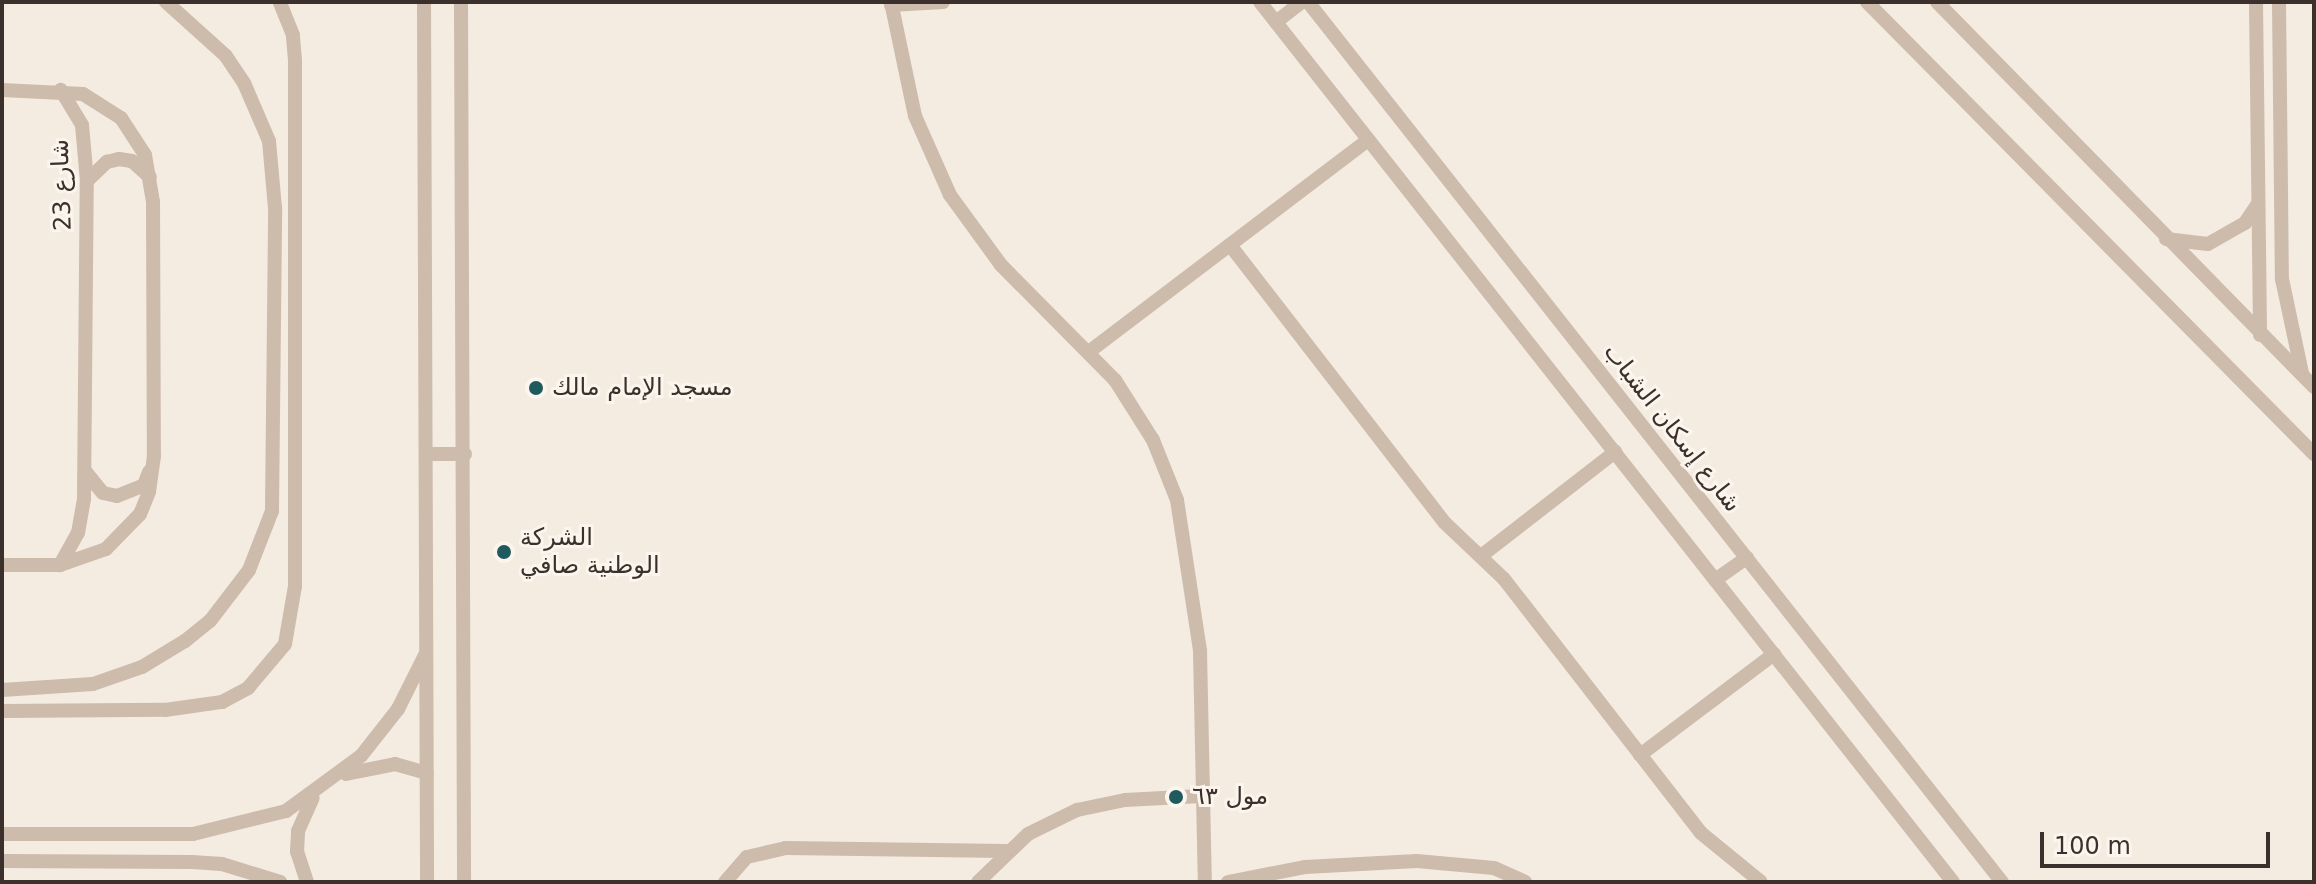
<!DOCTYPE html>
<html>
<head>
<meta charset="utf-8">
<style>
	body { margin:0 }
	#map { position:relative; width:2316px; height:884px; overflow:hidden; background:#f4ebe1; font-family:"DejaVu Sans","Noto Sans Arabic",sans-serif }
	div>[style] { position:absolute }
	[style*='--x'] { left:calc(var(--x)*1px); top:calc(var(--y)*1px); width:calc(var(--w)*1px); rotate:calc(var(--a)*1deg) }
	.minor>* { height:14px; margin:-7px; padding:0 7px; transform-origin:7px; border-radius:7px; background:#cdbbac }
	.dots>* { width:22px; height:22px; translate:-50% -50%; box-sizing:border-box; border:4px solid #fbf5ee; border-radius:50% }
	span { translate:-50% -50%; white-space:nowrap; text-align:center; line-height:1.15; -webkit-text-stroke:6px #fbf5ee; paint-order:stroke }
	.street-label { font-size:24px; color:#3b302b }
	.poi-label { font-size:24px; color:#3b302b }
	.left { translate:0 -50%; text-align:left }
	.frame { position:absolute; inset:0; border:4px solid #3b302b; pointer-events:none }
	.scale { position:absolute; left:2040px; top:832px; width:230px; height:36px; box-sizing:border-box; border:4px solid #3b302b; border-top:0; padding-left:10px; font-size:24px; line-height:28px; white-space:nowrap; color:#3b302b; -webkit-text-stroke:6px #fbf5ee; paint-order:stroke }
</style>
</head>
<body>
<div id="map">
	<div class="minor">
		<i style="--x:424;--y:2;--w:880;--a:89.8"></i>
		<i style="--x:461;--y:2;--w:880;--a:89.8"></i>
		<i style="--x:891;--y:2;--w:116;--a:78.1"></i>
		<i style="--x:915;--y:116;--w:86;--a:66.1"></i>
		<i style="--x:950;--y:195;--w:87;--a:53.9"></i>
		<i style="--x:1001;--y:265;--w:162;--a:45.3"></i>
		<i style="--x:1115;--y:380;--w:71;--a:57.7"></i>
		<i style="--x:1153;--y:440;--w:65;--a:68.2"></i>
		<i style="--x:1177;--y:500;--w:153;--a:81.3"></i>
		<i style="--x:1200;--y:651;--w:231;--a:88.8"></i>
		<i style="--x:1260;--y:2;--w:1120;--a:51.78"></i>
		<i style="--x:1308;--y:2;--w:1121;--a:51.74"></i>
		<i style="--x:1867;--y:2;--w:636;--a:45.32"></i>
		<i style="--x:1937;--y:2;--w:539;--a:45.6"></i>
		<i style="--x:2256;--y:2;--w:333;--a:89.3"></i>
		<i style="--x:2279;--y:2;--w:277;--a:89.4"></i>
		<i style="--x:2282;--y:279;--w:96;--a:78"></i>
		<i style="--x:891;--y:5;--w:52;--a:-3.3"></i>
		<i style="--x:1276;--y:22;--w:33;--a:-38"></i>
		<i style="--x:2;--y:90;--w:81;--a:2.8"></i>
		<i style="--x:83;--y:94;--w:45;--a:32.3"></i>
		<i style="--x:121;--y:118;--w:44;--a:57"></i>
		<i style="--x:145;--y:155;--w:48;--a:80.3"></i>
		<i style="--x:153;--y:202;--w:254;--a:89.8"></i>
		<i style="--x:154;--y:456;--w:36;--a:98"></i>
		<i style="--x:149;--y:492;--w:24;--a:112"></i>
		<i style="--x:140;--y:514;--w:49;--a:134.2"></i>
		<i style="--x:106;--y:549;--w:49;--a:160.8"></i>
		<i style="--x:60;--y:565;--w:58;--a:180"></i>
		<i style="--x:87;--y:181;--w:28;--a:-44"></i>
		<i style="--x:107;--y:162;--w:12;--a:-14"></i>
		<i style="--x:119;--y:159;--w:13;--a:9"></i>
		<i style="--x:132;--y:161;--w:24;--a:42"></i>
		<i style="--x:2166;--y:239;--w:42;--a:6.8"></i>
		<i style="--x:2208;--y:244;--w:43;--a:-29.6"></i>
		<i style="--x:2245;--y:223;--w:22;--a:-56"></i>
		<i style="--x:1230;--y:245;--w:351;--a:52.3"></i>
		<i style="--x:1445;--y:523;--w:81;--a:43.5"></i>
		<i style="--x:1504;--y:579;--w:321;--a:52.2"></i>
		<i style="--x:1701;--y:833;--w:77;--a:39.2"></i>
		<i style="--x:1090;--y:351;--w:349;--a:-37.2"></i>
		<i style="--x:427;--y:454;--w:38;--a:0"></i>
		<i style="--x:85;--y:471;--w:28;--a:51"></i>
		<i style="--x:103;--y:493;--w:14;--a:12"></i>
		<i style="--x:117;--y:496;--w:29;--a:-22"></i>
		<i style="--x:144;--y:485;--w:14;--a:-69"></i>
		<i style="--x:1481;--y:556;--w:170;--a:-37.8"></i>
		<i style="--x:60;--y:565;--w:37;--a:-61"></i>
		<i style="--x:78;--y:533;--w:35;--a:-80"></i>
		<i style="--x:84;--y:499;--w:318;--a:-89.5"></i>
		<i style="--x:87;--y:181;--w:56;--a:-95.1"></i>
		<i style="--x:82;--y:125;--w:41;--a:-121"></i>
		<i style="--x:1715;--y:580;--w:39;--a:-35"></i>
		<i style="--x:2;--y:690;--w:91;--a:-3.8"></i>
		<i style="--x:93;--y:684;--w:52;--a:-19.1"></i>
		<i style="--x:142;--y:667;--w:50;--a:-31.2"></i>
		<i style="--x:185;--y:641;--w:32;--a:-39"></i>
		<i style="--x:210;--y:621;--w:64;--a:-52.6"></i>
		<i style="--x:249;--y:570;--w:63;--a:-68.7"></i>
		<i style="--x:272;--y:511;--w:303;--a:-89.4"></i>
		<i style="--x:275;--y:208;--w:67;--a:-95.1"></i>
		<i style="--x:269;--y:141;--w:63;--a:-113.3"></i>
		<i style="--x:244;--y:83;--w:32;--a:-124"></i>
		<i style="--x:226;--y:56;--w:81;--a:-138"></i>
		<i style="--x:2;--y:711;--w:163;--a:-0.4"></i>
		<i style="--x:165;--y:710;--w:58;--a:-8"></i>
		<i style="--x:222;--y:702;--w:30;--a:-28"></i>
		<i style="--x:248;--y:688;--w:57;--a:-49.9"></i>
		<i style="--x:285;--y:644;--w:59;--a:-80.2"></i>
		<i style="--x:295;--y:586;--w:526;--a:-90"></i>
		<i style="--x:295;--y:60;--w:25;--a:-95"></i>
		<i style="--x:293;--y:35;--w:35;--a:-112"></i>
		<i style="--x:1640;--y:755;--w:168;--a:-37"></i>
		<i style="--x:346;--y:774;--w:50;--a:-11.5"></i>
		<i style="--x:395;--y:764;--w:33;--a:16"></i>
		<i style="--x:2;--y:834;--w:191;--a:0"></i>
		<i style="--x:193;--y:834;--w:96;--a:-13.9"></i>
		<i style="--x:286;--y:811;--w:93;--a:-36.3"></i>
		<i style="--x:361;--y:756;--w:60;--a:-51.8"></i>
		<i style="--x:398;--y:709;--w:60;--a:-63.4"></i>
		<i style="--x:2;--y:861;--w:190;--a:0.3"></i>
		<i style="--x:192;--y:862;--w:30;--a:4"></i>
		<i style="--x:222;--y:864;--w:61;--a:17.2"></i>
		<i style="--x:307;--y:882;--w:32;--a:-108"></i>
		<i style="--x:297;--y:852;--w:21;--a:-87"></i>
		<i style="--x:298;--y:831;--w:36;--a:-66"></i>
		<i style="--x:725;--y:882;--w:33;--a:-49"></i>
		<i style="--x:747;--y:857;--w:39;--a:-13"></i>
		<i style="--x:785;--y:848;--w:221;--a:0.8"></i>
		<i style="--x:978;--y:882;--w:69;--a:-43.8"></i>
		<i style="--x:1028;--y:834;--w:55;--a:-26.1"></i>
		<i style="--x:1077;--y:810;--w:49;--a:-11.8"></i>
		<i style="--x:1125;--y:800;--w:76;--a:-3"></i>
		<i style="--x:1228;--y:882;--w:78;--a:-11"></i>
		<i style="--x:1305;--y:867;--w:112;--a:-3.1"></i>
		<i style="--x:1417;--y:861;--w:77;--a:5.2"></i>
		<i style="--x:1494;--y:868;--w:34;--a:24"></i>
	</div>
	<div class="dots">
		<i style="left:536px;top:388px;background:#1f5a5e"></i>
		<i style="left:504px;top:552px;background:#1f5a5e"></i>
		<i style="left:1176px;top:797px;background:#1f5a5e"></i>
	</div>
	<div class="street-label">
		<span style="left:62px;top:185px;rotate:-92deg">شارع 23</span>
		<span style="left:1672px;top:428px;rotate:52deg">شارع إسكان الشباب</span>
	</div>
	<div class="poi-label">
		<span class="left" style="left:552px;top:388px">مسجد الإمام مالك</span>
		<span class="left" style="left:520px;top:552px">الشركة<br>الوطنية صافي</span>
		<span class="left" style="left:1192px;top:797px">مول ٦٣</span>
	</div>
	<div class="frame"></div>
	<div class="scale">100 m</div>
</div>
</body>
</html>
